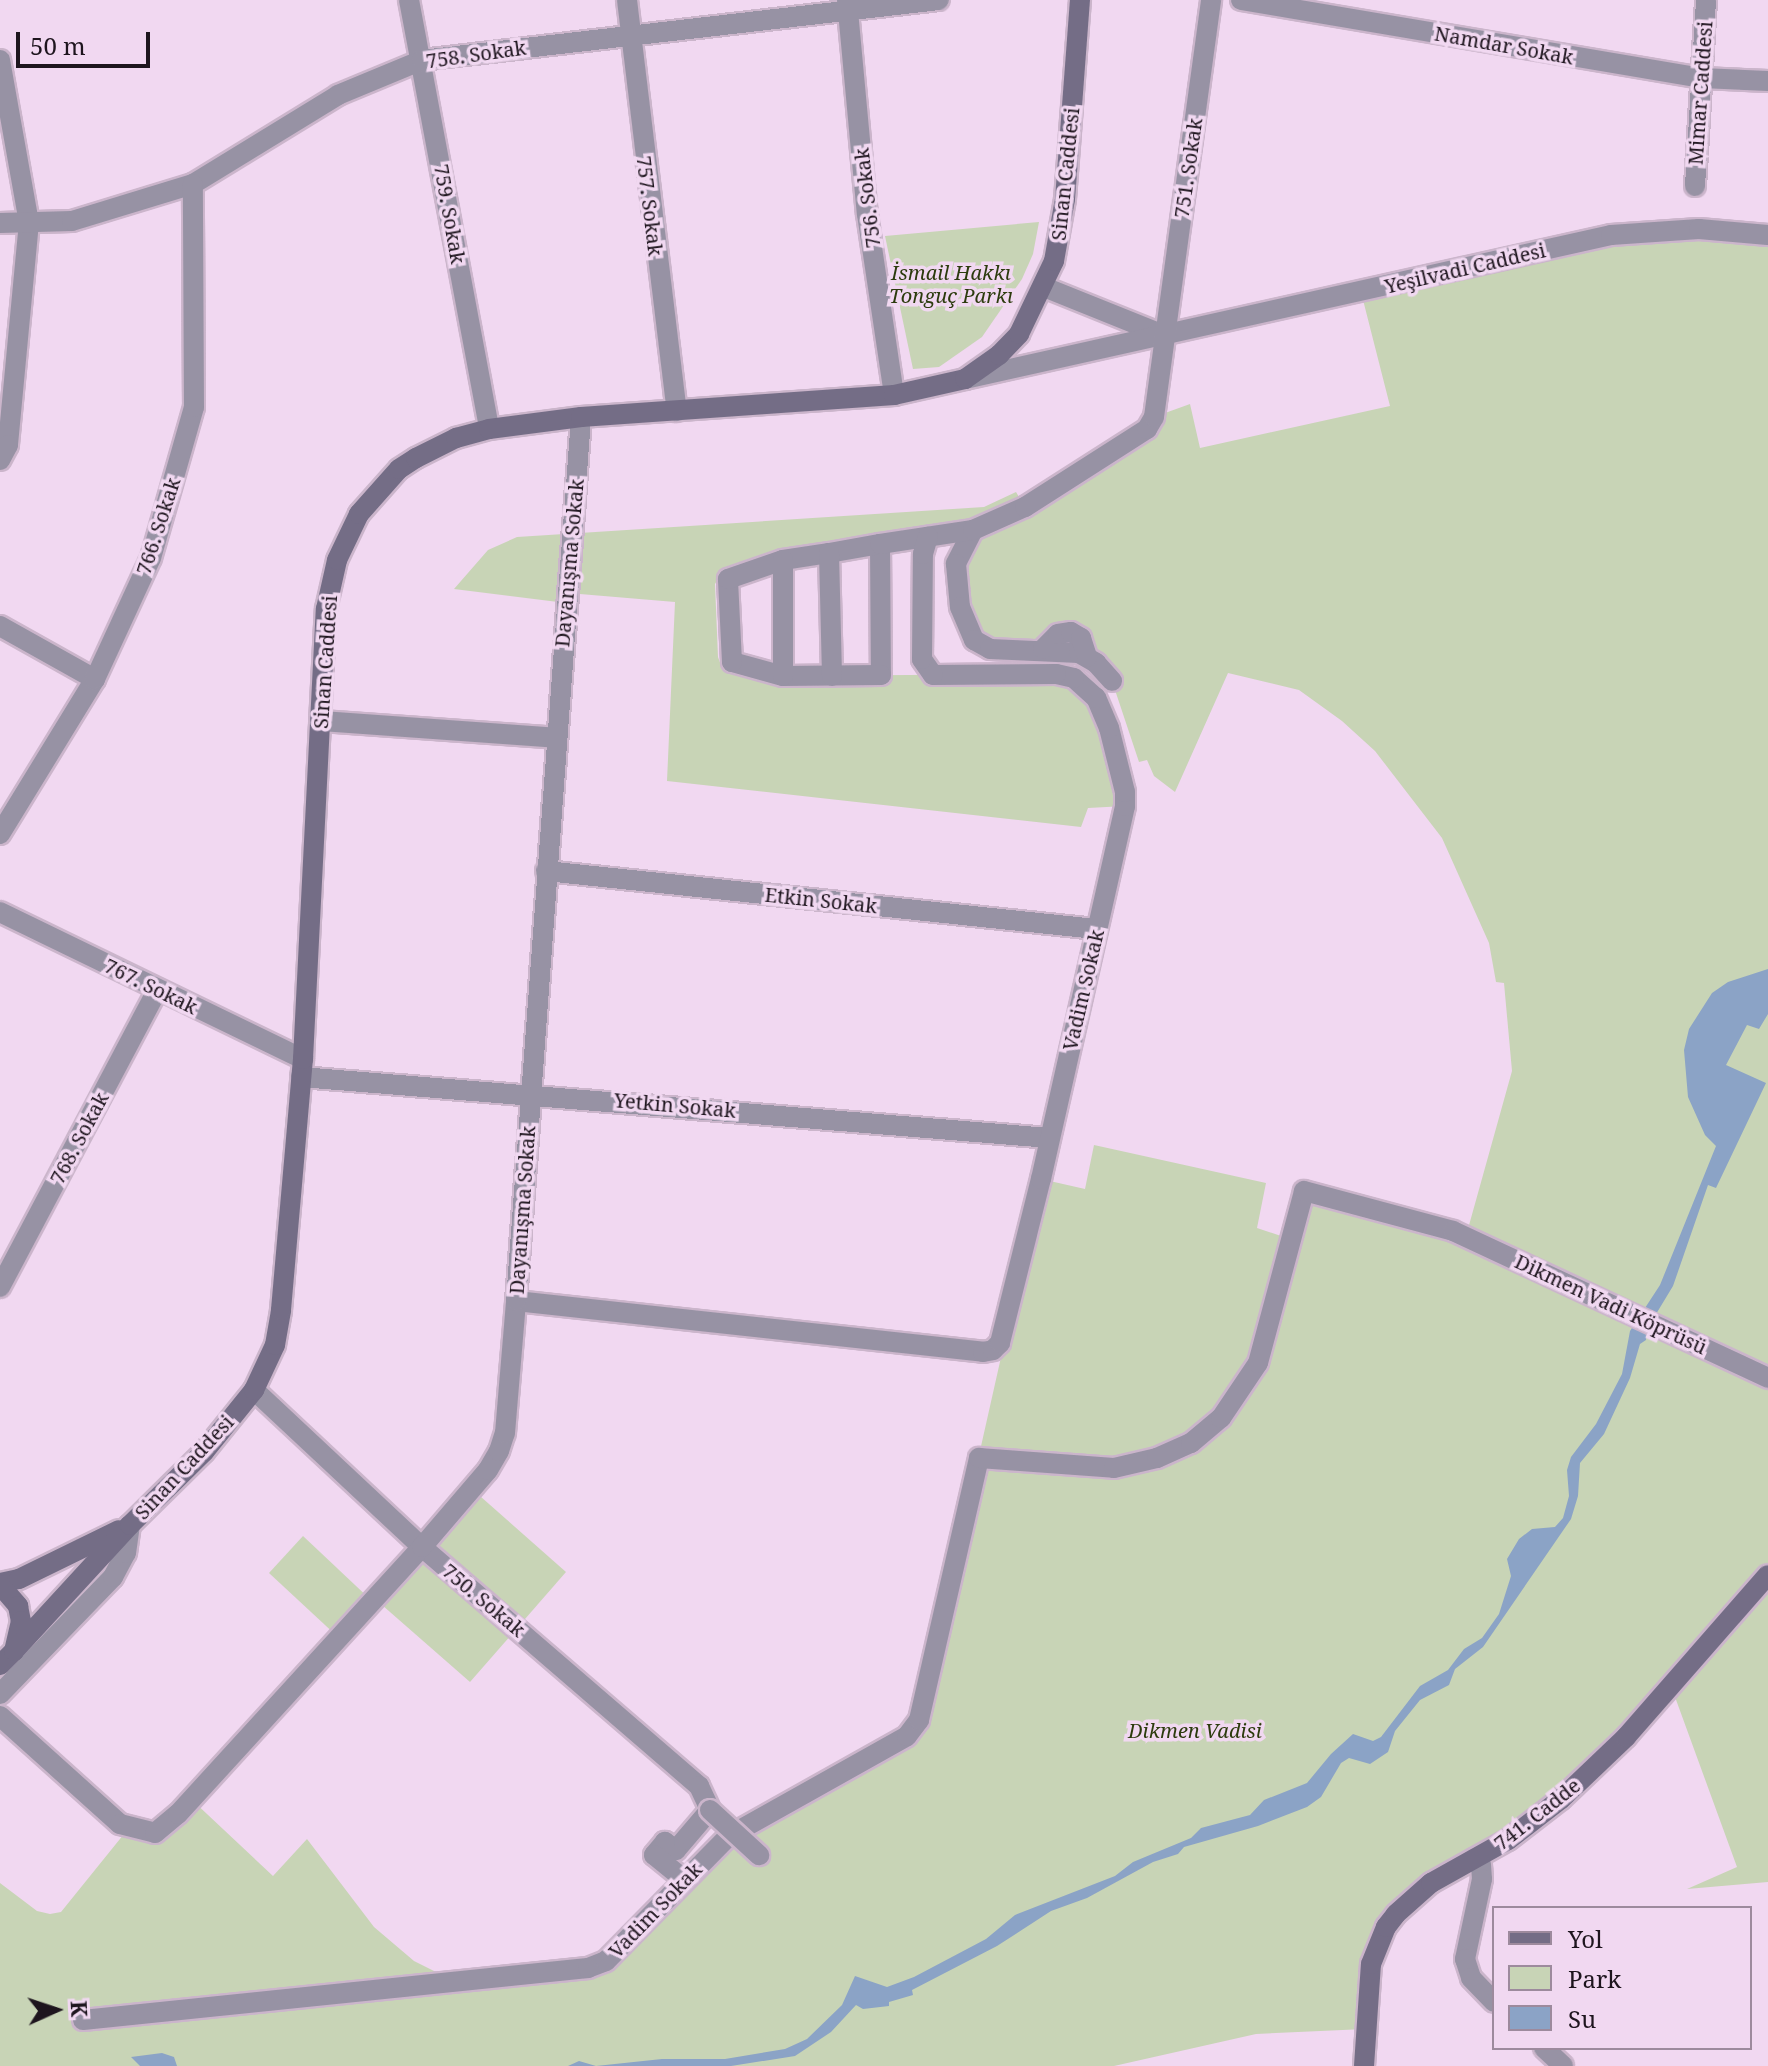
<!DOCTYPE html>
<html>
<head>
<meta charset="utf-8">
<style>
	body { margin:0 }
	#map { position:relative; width:1768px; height:2066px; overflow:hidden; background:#f1d8f1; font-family:"Noto Serif",serif }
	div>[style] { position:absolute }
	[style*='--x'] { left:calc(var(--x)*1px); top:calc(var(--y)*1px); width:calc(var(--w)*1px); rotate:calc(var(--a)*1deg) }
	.green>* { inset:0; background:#c8d4b6 }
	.water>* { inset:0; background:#8ba3c6 }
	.roads { filter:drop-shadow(2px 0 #cbb5cb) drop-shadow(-2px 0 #cbb5cb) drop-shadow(0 2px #cbb5cb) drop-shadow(0 -2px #cbb5cb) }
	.street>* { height:20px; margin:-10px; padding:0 10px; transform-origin:10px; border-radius:10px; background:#9792a4 }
	.secondary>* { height:20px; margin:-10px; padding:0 10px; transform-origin:10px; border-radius:10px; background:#746d86 }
	.bridges { filter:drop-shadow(2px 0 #cbb5cb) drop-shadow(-2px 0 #cbb5cb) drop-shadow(0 2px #cbb5cb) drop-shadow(0 -2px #cbb5cb) }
	.street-bridge>* { height:20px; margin:-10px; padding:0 10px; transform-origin:10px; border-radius:10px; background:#9792a4 }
	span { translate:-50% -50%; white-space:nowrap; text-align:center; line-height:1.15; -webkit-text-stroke:7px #f1d8f1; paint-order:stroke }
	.street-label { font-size:20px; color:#1e151e }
	.park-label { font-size:20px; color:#2c3b0d; font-style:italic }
	.legend { position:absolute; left:1492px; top:1906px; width:260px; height:144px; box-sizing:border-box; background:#f1d8f1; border:2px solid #9d8a9d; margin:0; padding:10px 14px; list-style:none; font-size:24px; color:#1e151e }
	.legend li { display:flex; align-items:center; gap:16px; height:40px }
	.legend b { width:40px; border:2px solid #9d8a9d }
	.north { position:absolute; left:16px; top:1970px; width:80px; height:80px; -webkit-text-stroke:6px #f1d8f1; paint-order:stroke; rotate:87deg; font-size:22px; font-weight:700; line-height:32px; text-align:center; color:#1e151e }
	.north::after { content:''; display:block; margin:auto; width:28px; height:36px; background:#1e151e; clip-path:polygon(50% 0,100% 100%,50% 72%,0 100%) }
	.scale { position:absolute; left:16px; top:32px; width:134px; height:36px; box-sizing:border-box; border:4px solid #1e151e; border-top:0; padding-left:10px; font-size:24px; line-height:28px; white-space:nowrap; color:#1e151e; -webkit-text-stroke:6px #f1d8f1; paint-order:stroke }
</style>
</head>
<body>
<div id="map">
	<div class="green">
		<i style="clip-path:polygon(1039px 222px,1033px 254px,1022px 279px,982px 337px,939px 367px,913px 369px,885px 236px)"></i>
		<i style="clip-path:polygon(1611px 235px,1768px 235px,1768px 1882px,1687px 1889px,1737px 1867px,1671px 1686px,1641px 1718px,1484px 1855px,1386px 1927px,1365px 2029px,1256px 2034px,1114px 2066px,0 2066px,0 1883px,37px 1911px,50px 1914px,61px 1912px,128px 1829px,139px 1832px,191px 1799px,273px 1876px,307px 1839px,374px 1927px,414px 1961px,452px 1980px,588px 1968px,702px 1861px,907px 1736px,975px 1473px,1041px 1179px,1085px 1189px,1094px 1145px,1266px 1183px,1257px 1228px,1290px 1239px,1304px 1191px,1466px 1236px,1512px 1071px,1504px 983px,1496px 982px,1489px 943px,1442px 838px,1375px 751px,1342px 721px,1299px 690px,1228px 673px,1175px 792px,1154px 776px,1147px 760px,1139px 762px,1112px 681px,1096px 663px,974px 640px,956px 564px,972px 531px,724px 570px,715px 584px,718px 657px,722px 668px,748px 676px,1056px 674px,1085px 687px,1125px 806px,1088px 808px,1081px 827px,667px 781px,675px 602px,568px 593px,566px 603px,454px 589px,488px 550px,517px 537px,984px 507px,1016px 492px,1025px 507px,1154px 417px,1190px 404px,1200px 448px,1390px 406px,1361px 292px)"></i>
		<i style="clip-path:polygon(472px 1489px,566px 1572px,470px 1682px,374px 1598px)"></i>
		<i style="clip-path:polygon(303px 1536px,372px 1601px,339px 1638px,269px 1573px)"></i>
	</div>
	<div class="water">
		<i style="clip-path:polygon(1768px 969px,1768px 1014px,1759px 1029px,1747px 1025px,1726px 1065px,1766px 1083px,1716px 1188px,1708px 1185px,1673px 1286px,1647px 1329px,1646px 1340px,1640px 1344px,1630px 1378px,1604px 1434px,1580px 1463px,1578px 1496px,1571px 1519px,1483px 1647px,1455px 1669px,1449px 1685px,1420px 1700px,1395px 1731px,1388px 1752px,1370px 1764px,1349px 1758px,1341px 1763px,1321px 1797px,1307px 1807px,1258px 1826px,1184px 1847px,1178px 1854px,1153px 1862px,1087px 1898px,1051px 1911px,997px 1946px,912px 1990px,913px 1995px,889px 2002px,889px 2006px,863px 2009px,856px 2005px,831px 2032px,795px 2056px,731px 2066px,568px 2066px,579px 2061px,596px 2066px,662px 2059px,725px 2059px,785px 2049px,807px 2039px,842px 2005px,855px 1976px,887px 1987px,914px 1977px,986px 1939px,1015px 1915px,1115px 1876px,1133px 1862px,1191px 1838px,1201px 1828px,1250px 1815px,1264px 1800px,1307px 1783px,1331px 1754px,1353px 1734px,1373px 1741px,1381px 1737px,1420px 1686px,1448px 1670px,1464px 1649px,1482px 1638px,1499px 1614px,1511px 1576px,1507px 1559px,1519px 1539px,1532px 1529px,1555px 1527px,1563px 1518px,1569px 1496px,1567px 1470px,1571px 1457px,1596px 1424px,1622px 1374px,1630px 1331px,1660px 1285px,1716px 1146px,1705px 1135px,1688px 1097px,1684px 1050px,1689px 1029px,1712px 993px,1728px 982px)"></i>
		<i style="clip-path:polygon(162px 2053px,174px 2057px,177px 2066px,140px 2066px,131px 2057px)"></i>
	</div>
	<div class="roads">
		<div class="street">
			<i style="--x:409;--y:0;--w:436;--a:79.4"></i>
			<i style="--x:627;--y:0;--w:414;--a:83.1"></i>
			<i style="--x:847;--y:0;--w:215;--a:84.7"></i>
			<i style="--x:867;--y:214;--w:183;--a:81.5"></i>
			<i style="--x:1241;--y:0;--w:468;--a:9.6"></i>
			<i style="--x:1702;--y:78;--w:66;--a:2.6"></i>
			<i style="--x:0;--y:60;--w:165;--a:79.9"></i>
			<i style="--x:29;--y:222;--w:224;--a:95.4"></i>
			<i style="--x:8;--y:445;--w:17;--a:118"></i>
			<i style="--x:1695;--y:186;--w:186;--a:-86.6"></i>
			<i style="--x:0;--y:223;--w:72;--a:-1.6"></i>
			<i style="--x:72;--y:221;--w:127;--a:-17"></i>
			<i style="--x:193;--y:184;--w:170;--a:-31.5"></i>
			<i style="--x:338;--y:95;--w:91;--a:-22.6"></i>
			<i style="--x:422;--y:60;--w:520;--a:-6.62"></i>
			<i style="--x:1044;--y:287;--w:131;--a:21.9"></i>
			<i style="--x:965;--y:379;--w:662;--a:-12.57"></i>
			<i style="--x:1611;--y:235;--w:88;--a:-3.9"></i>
			<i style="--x:1699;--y:229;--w:69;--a:5"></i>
			<i style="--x:973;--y:530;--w:38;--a:117"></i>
			<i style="--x:956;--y:564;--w:43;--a:84.7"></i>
			<i style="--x:960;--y:607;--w:36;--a:67"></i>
			<i style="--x:974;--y:640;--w:18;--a:29"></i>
			<i style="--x:990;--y:649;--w:89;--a:2.6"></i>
			<i style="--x:1079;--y:653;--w:20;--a:30"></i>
			<i style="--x:1096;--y:663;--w:24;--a:48"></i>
			<i style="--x:880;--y:544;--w:131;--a:89.6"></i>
			<i style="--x:881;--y:675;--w:98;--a:179.4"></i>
			<i style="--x:783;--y:676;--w:53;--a:-164.6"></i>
			<i style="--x:732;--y:662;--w:83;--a:-92.8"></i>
			<i style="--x:728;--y:579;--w:58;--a:-19.1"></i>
			<i style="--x:783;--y:560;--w:47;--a:-8.7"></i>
			<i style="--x:829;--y:553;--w:52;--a:-10"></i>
			<i style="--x:880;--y:544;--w:94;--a:-8.6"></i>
			<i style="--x:973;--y:530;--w:57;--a:-23.9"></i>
			<i style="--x:1025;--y:507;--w:145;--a:-32.6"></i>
			<i style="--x:1147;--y:429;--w:14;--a:-60"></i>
			<i style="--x:1154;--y:417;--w:421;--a:-82.2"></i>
			<i style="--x:829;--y:553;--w:123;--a:88.6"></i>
			<i style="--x:783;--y:560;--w:116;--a:90"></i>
			<i style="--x:0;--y:626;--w:109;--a:29.2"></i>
			<i style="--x:1043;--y:649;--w:21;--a:-45"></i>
			<i style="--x:1058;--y:634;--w:13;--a:-9"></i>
			<i style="--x:1071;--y:632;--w:12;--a:31"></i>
			<i style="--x:1081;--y:638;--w:20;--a:72"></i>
			<i style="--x:321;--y:721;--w:236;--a:4.1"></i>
			<i style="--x:0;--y:834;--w:182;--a:-58.5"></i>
			<i style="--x:95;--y:679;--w:133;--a:-65.2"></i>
			<i style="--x:151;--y:558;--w:157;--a:-74.1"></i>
			<i style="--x:194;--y:407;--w:223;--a:-90.3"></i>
			<i style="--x:546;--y:871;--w:553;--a:6.02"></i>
			<i style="--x:0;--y:912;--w:337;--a:25.9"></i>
			<i style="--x:301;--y:1077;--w:750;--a:4.66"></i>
			<i style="--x:0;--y:1287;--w:337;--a:-62.1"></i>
			<i style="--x:516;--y:1301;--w:470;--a:6.2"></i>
			<i style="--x:983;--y:1352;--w:10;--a:-11"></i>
			<i style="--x:993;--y:1350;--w:10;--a:-45"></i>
			<i style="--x:1000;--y:1343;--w:169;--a:-76"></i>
			<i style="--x:1041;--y:1179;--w:382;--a:-77.3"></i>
			<i style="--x:1125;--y:806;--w:14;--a:-90"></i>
			<i style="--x:1125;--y:792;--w:66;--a:-104"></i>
			<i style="--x:1109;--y:728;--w:33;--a:-113"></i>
			<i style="--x:1096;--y:698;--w:30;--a:-138"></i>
			<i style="--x:1074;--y:678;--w:18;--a:-167"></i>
			<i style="--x:1056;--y:674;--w:123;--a:179.5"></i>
			<i style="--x:933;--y:675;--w:19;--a:-125"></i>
			<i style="--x:922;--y:659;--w:105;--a:-89.5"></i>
			<i style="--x:923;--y:554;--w:18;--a:-74"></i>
			<i style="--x:254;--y:1390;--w:230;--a:43.1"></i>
			<i style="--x:422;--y:1547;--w:366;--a:40.8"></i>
			<i style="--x:699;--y:1786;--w:26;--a:65"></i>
			<i style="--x:710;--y:1810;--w:52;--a:130.4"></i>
			<i style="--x:676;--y:1850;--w:14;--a:-144"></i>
			<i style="--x:665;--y:1842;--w:17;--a:130"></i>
			<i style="--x:654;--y:1855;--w:38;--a:39"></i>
			<i style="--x:0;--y:1694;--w:163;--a:-46"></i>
			<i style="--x:113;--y:1577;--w:27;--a:-62"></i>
			<i style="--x:126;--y:1553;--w:28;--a:-82"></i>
			<i style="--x:0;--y:1716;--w:161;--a:42"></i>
			<i style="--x:120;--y:1824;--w:36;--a:14"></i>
			<i style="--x:155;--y:1833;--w:30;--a:-40"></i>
			<i style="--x:178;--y:1814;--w:362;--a:-47.6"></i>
			<i style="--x:422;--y:1547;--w:101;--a:-49.4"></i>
			<i style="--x:488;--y:1470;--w:22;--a:-60"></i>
			<i style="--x:499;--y:1451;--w:19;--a:-72"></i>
			<i style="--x:505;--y:1433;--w:132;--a:-85.2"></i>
			<i style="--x:516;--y:1301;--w:886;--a:-85.79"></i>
			<i style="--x:1474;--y:1859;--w:9;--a:41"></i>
			<i style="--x:1481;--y:1865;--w:14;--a:86"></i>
			<i style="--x:1482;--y:1879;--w:82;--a:102"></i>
			<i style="--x:1465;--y:1959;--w:20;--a:72"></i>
			<i style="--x:1471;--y:1978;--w:33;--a:46"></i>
			<i style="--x:83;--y:2020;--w:508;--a:-5.88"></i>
			<i style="--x:588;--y:1968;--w:19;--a:-21"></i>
			<i style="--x:606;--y:1961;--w:175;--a:-45.5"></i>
			<i style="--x:729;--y:1836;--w:204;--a:-29.3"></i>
			<i style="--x:907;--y:1736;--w:20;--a:-53"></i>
			<i style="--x:919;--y:1720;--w:269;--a:-77.1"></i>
			<i style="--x:979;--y:1458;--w:135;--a:4.2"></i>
			<i style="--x:1114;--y:1468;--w:44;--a:-13.1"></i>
			<i style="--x:1157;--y:1458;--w:37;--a:-24"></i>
			<i style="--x:1191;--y:1443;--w:39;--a:-40"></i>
			<i style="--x:1221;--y:1418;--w:66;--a:-56.1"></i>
			<i style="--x:1258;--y:1363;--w:178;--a:-75"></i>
			<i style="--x:1304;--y:1191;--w:154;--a:15"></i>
			<i style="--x:1453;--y:1231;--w:348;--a:25"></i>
			<i style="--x:1544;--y:2048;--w:26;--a:43"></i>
		</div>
		<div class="secondary">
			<i style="--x:0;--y:1583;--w:19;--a:-12"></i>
			<i style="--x:19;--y:1579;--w:111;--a:-26.1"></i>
			<i style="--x:0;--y:1585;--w:28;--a:49"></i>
			<i style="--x:18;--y:1606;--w:15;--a:79"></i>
			<i style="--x:21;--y:1621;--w:31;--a:103"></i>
			<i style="--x:14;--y:1651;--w:20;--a:135"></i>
			<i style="--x:14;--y:1651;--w:171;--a:-47.4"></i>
			<i style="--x:130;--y:1525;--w:104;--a:-44.6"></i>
			<i style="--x:204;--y:1452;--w:80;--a:-51.1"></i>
			<i style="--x:254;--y:1390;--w:50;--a:-65"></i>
			<i style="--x:275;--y:1345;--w:36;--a:-80"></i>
			<i style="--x:281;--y:1310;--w:252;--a:-85"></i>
			<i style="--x:303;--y:1059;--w:451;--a:-87.1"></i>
			<i style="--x:326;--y:609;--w:50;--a:-77.3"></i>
			<i style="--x:337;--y:560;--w:51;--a:-64.4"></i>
			<i style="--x:359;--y:514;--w:60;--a:-48.4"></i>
			<i style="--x:399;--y:469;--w:20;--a:-33"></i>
			<i style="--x:416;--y:458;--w:45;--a:-26.6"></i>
			<i style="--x:456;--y:438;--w:34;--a:-15"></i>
			<i style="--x:489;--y:429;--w:93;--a:-7.4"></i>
			<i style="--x:581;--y:417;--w:314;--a:-4"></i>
			<i style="--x:894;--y:395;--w:73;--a:-12.7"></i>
			<i style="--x:965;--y:379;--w:42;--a:-35.2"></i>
			<i style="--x:999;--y:355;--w:29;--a:-46"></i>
			<i style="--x:1019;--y:334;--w:81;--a:-64.4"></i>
			<i style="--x:1054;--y:261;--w:63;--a:-79.9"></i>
			<i style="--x:1065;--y:199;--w:200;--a:-85.7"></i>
			<i style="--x:1364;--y:2066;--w:102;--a:-86.1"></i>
			<i style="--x:1371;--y:1964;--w:40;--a:-68"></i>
			<i style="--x:1386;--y:1927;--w:16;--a:-52"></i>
			<i style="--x:1396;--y:1914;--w:47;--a:-41.5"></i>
			<i style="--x:1431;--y:1883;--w:88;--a:-29.2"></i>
			<i style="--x:1508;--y:1840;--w:67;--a:-37.7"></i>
			<i style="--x:1561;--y:1799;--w:90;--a:-43.6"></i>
			<i style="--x:1626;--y:1737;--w:215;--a:-48.8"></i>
		</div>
	</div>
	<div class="bridges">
		<div class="street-bridge">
			<i style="--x:710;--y:1810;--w:67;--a:42.6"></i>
		</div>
	</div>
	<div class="street-label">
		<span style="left:1504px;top:45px;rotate:10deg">Namdar Sokak</span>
		<span style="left:476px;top:54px;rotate:-8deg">758. Sokak</span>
		<span style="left:1700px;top:93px;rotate:-86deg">Mimar Caddesi</span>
		<span style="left:1188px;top:168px;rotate:-82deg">751. Sokak</span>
		<span style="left:1065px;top:174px;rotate:-84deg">Sinan Caddesi</span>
		<span style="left:867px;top:198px;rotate:-97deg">756. Sokak</span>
		<span style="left:650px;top:206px;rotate:83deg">757. Sokak</span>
		<span style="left:450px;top:214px;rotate:80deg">759. Sokak</span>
		<span style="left:1465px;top:268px;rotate:-13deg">Yeşilvadi Caddesi</span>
		<span style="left:158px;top:526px;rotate:-72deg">766. Sokak</span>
		<span style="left:569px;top:563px;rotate:-85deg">Dayanışma Sokak</span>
		<span style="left:325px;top:662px;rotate:-86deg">Sinan Caddesi</span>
		<span style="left:821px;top:900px;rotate:6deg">Etkin Sokak</span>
		<span style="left:151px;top:986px;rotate:26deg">767. Sokak</span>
		<span style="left:1083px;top:990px;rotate:-77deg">Vadim Sokak</span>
		<span style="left:675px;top:1105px;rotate:5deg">Yetkin Sokak</span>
		<span style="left:79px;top:1138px;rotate:-62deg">768. Sokak</span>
		<span style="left:522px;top:1210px;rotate:-86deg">Dayanışma Sokak</span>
		<span style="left:1611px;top:1304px;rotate:25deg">Dikmen Vadi Köprüsü</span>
		<span style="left:184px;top:1467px;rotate:-47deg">Sinan Caddesi</span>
		<span style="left:484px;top:1600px;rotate:40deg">750. Sokak</span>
		<span style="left:1537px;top:1814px;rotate:-38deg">741. Cadde</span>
		<span style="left:655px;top:1910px;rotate:-46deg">Vadim Sokak</span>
	</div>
	<div class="park-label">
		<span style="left:951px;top:284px">İsmail Hakkı<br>Tonguç Parkı</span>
		<span style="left:1195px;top:1730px">Dikmen Vadisi</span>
	</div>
	<ul class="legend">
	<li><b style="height:10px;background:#746d86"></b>Yol</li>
	<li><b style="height:22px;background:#c8d4b6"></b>Park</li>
	<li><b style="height:22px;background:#8ba3c6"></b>Su</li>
	</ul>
	<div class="north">K</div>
	<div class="scale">50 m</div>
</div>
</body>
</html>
